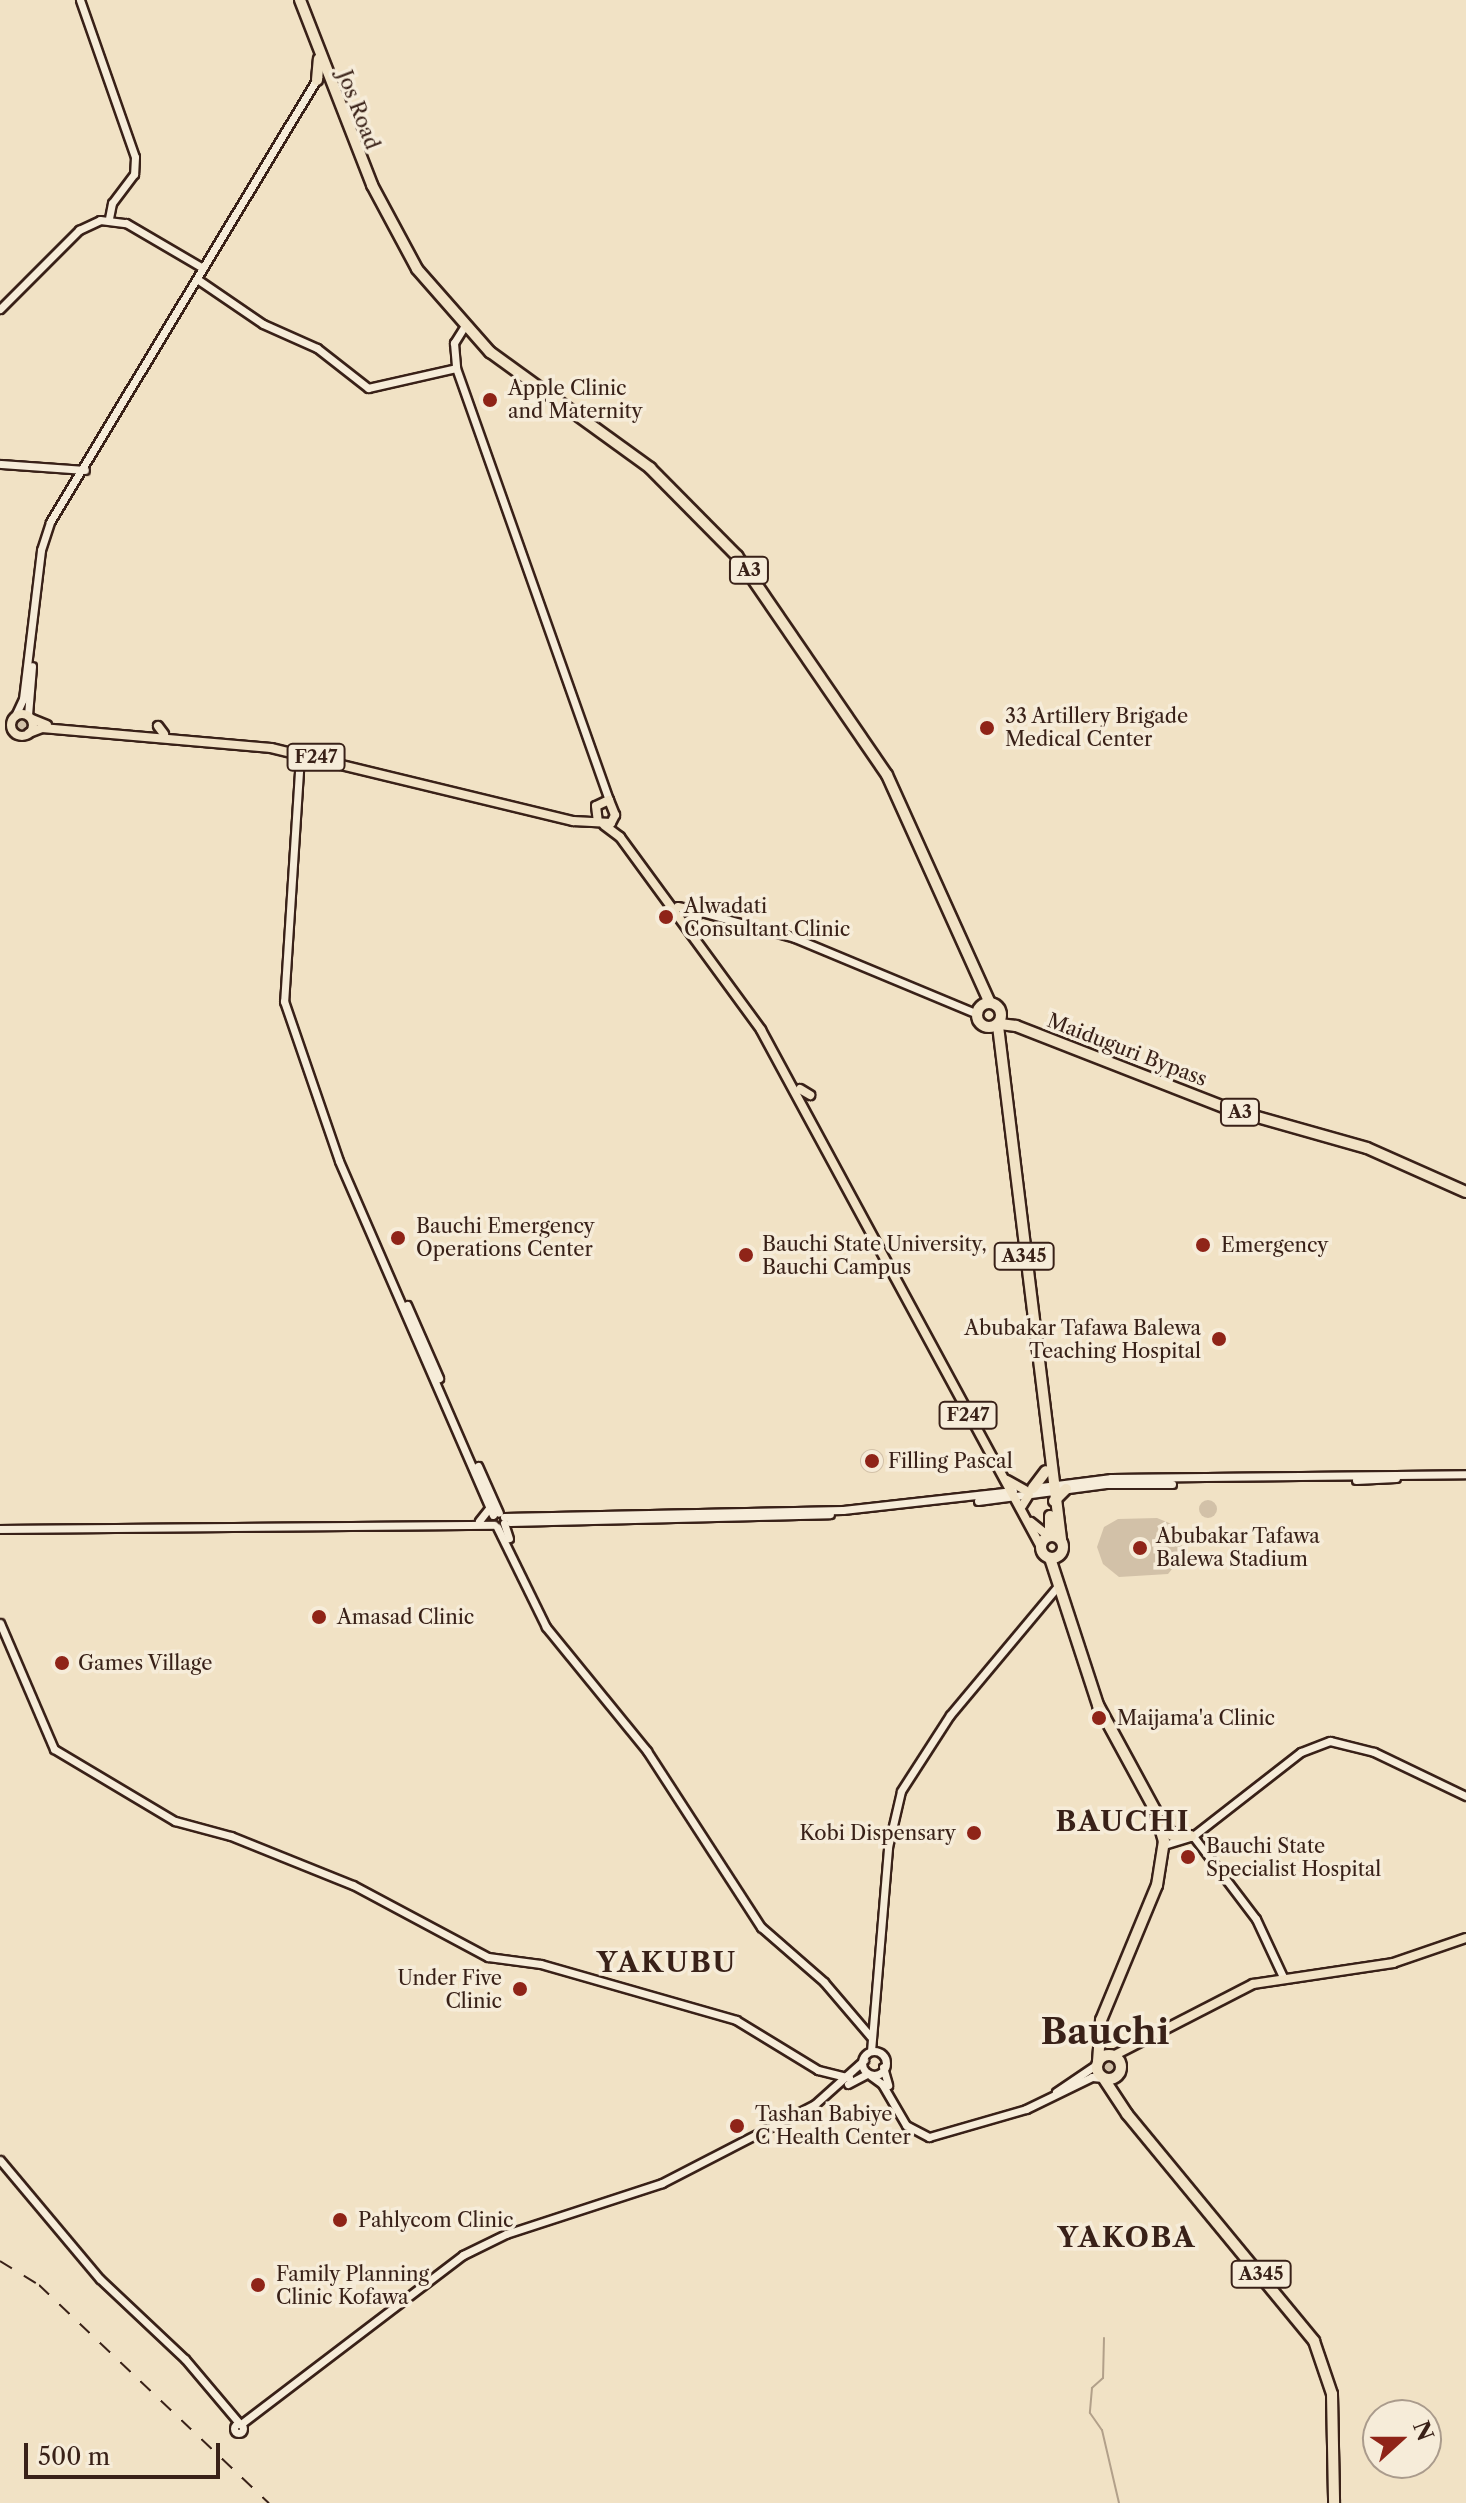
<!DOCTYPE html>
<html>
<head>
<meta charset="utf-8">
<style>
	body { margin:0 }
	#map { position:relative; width:1466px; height:2503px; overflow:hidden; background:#f1e2c5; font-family:"Libre Caslon Text",serif }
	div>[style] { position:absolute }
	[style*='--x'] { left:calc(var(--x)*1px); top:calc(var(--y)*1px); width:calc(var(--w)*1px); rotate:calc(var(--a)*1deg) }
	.green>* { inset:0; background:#d2c1a8 }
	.round { border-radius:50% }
	.stream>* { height:2px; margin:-1px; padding:0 1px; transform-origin:1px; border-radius:1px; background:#b2a08a }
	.roads { filter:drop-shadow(2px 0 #392118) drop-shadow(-2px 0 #392118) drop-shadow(0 2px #392118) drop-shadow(0 -2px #392118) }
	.secondary>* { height:7px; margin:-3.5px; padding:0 3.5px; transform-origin:3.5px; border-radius:3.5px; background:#f6ecd9 }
	.secondary>.ring { margin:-3.5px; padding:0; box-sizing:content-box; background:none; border:7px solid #f6ecd9; border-radius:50% }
	.primary>* { height:8px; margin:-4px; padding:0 4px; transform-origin:4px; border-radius:4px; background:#f1e2c5 }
	.primary>.ring { margin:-4px; padding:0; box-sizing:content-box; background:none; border:8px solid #f1e2c5; border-radius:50% }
	.highway>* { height:10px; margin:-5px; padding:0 5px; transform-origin:5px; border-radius:5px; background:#f1e2c5 }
	.highway>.ring { margin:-5px; padding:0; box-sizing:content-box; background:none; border:10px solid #f1e2c5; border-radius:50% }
	.rail>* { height:2px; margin-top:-1px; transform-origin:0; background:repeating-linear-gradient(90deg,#392118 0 14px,transparent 0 28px) }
	.dots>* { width:22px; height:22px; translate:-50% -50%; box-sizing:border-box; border:4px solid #f6ecd9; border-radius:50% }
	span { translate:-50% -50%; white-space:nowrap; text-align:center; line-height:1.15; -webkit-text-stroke:7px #f6ecd9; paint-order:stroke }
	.shield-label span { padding:2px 6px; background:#f6ecd9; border:2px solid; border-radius:6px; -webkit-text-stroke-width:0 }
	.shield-label { font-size:18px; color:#392118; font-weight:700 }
	.street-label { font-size:20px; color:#392118 }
	.poi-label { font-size:20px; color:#392118 }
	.left { translate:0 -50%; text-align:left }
	.right { translate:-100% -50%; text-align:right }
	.district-label { font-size:28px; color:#392118; font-weight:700; letter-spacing:2px }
	.town-label { font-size:36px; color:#392118; font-weight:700 }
	.north { position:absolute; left:1362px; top:2399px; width:80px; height:80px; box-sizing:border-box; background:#f6ecd9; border:2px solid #aa9b8c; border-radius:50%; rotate:69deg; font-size:22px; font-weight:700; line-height:32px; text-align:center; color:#392118 }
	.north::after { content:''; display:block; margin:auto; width:28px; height:36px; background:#8f2418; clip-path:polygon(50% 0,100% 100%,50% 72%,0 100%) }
	.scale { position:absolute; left:24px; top:2443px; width:196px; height:36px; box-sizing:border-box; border:4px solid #392118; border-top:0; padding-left:10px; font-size:24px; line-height:28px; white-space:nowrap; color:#392118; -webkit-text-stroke:6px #f6ecd9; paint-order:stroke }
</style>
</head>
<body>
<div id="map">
	<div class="green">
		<i class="round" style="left:12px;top:715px;width:20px;height:20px"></i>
		<i class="round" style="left:860px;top:1449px;width:24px;height:24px"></i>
		<i class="round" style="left:1199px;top:1500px;width:18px;height:18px"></i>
		<i style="clip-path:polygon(1157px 1518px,1174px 1525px,1182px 1540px,1181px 1558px,1168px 1574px,1119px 1577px,1103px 1564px,1097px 1547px,1104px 1527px,1118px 1519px)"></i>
		<i class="round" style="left:1099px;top:2057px;width:20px;height:20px"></i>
	</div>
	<div class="stream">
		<i style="--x:1104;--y:2338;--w:40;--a:91.4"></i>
		<i style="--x:1103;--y:2378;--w:15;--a:138"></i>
		<i style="--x:1092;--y:2388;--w:25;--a:95"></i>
		<i style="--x:1090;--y:2413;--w:21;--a:55"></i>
		<i style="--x:1102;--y:2430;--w:75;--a:76.9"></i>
	</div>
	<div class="roads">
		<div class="secondary">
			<i style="--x:80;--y:0;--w:166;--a:70.7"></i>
			<i style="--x:135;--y:157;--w:17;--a:93"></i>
			<i style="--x:134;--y:174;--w:36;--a:127"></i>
			<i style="--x:112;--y:203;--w:16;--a:101"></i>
			<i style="--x:200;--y:281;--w:76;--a:34.3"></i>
			<i style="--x:263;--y:324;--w:59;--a:24"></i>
			<i style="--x:317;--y:348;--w:65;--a:38.1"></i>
			<i style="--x:368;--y:388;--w:90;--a:-12.8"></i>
			<i style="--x:0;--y:309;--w:112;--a:-45"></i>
			<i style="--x:79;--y:230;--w:23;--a:-25"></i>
			<i style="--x:100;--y:220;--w:26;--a:7"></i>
			<i style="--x:126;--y:223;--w:89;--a:30.3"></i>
			<i style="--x:464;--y:327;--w:19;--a:122"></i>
			<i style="--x:454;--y:343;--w:25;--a:85"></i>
			<i style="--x:456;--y:368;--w:458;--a:70.5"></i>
			<i style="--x:0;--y:464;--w:85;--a:4"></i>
			<i style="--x:28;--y:715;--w:49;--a:-85.3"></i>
			<i style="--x:15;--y:716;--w:19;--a:-65"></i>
			<i style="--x:23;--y:699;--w:150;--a:-83.1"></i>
			<i style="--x:41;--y:550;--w:29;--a:-72"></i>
			<i style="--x:50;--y:522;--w:519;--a:-58.94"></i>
			<i style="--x:308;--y:751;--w:9;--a:148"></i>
			<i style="--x:300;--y:756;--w:246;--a:93.7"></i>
			<i style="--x:284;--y:1001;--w:169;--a:71"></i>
			<i style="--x:339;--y:1161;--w:386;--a:66.5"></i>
			<i style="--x:684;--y:922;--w:20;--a:-30"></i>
			<i style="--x:701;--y:912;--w:98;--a:15.5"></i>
			<i style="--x:795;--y:938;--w:198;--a:22.6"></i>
			<i style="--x:407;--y:1305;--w:80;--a:66.3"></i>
			<i style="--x:478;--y:1466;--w:51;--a:65.9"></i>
			<i style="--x:1356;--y:1480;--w:40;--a:-2.9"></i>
			<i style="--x:1033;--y:1488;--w:79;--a:-7.3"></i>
			<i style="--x:1111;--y:1478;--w:355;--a:-0.6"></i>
			<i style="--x:978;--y:1501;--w:129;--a:-7.6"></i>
			<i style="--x:1106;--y:1484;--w:66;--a:0"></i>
			<i style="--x:504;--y:1517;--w:339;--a:-1.2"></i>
			<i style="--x:843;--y:1510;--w:171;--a:-6.4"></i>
			<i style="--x:479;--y:1521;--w:18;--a:-52"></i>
			<i style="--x:510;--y:1522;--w:320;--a:-1.4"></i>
			<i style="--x:504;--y:1523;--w:16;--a:72"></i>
			<i style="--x:497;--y:1527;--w:111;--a:63.9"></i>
			<i style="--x:546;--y:1627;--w:160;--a:50.8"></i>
			<i style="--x:647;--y:1751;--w:210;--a:57.1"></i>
			<i style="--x:761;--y:1927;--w:84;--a:41.1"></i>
			<i style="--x:824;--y:1982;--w:72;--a:49.5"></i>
			<i style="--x:0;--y:1529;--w:494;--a:-0.5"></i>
			<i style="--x:0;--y:1623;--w:137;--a:66.8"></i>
			<i style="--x:54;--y:1749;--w:141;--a:30.8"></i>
			<i style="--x:175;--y:1821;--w:58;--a:15"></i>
			<i style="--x:231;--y:1836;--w:131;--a:21.9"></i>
			<i style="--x:353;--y:1885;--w:153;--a:28.1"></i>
			<i style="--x:488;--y:1957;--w:53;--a:7.5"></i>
			<i style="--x:541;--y:1964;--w:203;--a:16"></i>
			<i style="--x:736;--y:2020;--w:96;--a:31.4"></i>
			<i style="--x:818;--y:2070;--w:32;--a:14"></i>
			<i style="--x:1193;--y:1836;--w:104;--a:52.8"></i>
			<i style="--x:1256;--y:1919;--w:64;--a:65"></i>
			<i style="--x:1164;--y:1845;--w:30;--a:-17"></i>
			<i style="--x:1193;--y:1836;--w:137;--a:-37.9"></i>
			<i style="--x:1301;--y:1752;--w:31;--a:-21"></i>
			<i style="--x:1330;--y:1741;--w:45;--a:14"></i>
			<i style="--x:1374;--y:1752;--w:102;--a:25.6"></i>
			<i style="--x:871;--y:2051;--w:205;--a:-85.2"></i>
			<i style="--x:888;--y:1847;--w:57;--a:-76.9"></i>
			<i style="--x:901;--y:1791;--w:90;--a:-57.2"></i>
			<i style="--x:950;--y:1715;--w:168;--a:-50.1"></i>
			<i class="ring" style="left:862px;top:2051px;width:17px;height:17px"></i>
			<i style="--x:883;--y:2067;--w:19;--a:74"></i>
			<i style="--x:871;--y:2076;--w:14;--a:36"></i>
			<i style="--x:882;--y:2084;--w:48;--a:59.7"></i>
			<i style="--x:906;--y:2125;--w:26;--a:28"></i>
			<i style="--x:929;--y:2137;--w:101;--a:-16.1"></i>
			<i style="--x:1026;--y:2109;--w:73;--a:-25.9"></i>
			<i style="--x:1092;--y:2077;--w:11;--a:5"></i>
			<i style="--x:848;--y:2084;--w:21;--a:-28"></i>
			<i style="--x:1056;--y:2092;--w:50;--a:-34.3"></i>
			<i style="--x:0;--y:2160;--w:155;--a:50"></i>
			<i style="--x:100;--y:2279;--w:117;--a:43.3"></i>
			<i style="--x:185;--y:2359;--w:85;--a:49.8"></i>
			<i style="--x:241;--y:2424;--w:279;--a:-37.3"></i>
			<i style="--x:463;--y:2255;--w:48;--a:-26"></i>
			<i style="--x:506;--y:2234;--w:164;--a:-18.1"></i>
			<i style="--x:662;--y:2183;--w:172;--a:-27.3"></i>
			<i style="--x:815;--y:2104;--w:66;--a:-41.9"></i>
			<i class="ring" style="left:234.5px;top:2424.5px;width:2px;height:2px"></i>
		</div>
		<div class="primary">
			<i class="ring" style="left:11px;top:714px;width:14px;height:14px"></i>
			<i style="--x:32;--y:719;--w:16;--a:22"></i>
			<i style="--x:158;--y:726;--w:10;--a:53"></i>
			<i style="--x:29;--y:733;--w:14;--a:-21"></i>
			<i style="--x:42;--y:728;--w:230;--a:5"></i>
			<i style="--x:271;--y:748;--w:311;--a:13.6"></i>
			<i style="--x:573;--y:821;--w:38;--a:3"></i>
			<i style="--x:611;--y:823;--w:9;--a:-63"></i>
			<i style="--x:615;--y:815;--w:16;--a:-112"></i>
			<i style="--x:609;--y:800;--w:14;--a:155"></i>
			<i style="--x:596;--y:806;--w:16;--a:83"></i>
			<i style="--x:604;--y:825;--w:20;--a:37"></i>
			<i style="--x:620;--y:837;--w:239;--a:53.8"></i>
			<i style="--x:761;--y:1030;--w:588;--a:61.56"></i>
			<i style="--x:678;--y:907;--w:24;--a:12"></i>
			<i style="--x:800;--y:1089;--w:12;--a:31"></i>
			<i style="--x:1007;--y:1480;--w:21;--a:29"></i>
			<i style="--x:1022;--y:1506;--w:13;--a:-58"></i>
			<i style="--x:1031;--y:1522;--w:22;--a:39"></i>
			<i style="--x:1113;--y:2056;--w:157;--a:-27.2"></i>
			<i style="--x:1253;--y:1984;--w:142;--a:-8.5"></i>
			<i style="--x:1393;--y:1963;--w:77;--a:-18.9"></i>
		</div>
		<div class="highway">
			<i style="--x:300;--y:0;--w:199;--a:68.7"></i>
			<i style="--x:372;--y:185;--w:95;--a:61.8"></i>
			<i style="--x:417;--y:269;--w:111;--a:48.7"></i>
			<i style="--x:490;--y:352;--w:198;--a:35.9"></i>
			<i style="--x:650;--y:468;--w:124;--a:45.3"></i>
			<i style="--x:737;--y:556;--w:265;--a:55.6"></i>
			<i style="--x:887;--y:775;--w:250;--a:65.7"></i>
			<i style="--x:317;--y:80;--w:21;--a:-85"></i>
			<i class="ring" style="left:977px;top:1003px;width:14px;height:14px"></i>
			<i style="--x:1000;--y:1024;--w:16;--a:7"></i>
			<i style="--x:1016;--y:1026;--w:229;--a:21.3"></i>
			<i style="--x:1229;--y:1109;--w:143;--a:15.8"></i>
			<i style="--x:1367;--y:1148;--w:108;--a:24"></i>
			<i style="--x:998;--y:1026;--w:517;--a:83"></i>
			<i style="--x:1033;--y:1488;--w:21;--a:-53"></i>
			<i style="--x:1054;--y:1501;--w:17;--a:-45"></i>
			<i class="ring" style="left:1041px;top:1536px;width:12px;height:12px"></i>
			<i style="--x:1050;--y:1536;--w:20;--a:-90"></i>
			<i style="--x:1050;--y:1558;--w:155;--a:71.9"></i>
			<i style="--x:1098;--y:1705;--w:119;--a:61.5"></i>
			<i style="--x:1155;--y:1810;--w:32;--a:74"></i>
			<i style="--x:1164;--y:1841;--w:45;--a:99"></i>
			<i style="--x:1157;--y:1885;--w:146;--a:112.5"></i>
			<i style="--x:1101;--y:2020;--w:42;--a:94.1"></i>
			<i style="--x:1164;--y:1823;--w:14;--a:56"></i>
			<i style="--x:1172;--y:1835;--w:19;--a:3"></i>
			<i class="ring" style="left:1097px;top:2055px;width:14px;height:14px"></i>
			<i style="--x:1104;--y:2079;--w:42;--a:56.7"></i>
			<i style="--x:1127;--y:2114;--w:294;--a:50.5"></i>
			<i style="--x:1314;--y:2341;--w:56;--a:71.2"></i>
			<i style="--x:1332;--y:2394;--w:109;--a:88.9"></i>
		</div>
	</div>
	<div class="rail">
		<i style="--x:0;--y:2261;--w:46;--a:31.6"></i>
		<i style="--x:39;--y:2285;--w:317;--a:43.5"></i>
	</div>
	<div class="dots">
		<i style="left:490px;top:400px;background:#8f2418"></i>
		<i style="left:987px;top:728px;background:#8f2418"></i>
		<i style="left:666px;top:917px;background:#8f2418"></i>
		<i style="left:398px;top:1238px;background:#8f2418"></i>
		<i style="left:1203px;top:1245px;background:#8f2418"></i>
		<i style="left:746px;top:1255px;background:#8f2418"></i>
		<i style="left:1219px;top:1339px;background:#8f2418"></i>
		<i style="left:872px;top:1461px;background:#8f2418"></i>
		<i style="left:1140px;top:1548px;background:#8f2418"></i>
		<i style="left:319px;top:1617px;background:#8f2418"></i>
		<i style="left:62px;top:1663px;background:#8f2418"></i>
		<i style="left:1099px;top:1718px;background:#8f2418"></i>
		<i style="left:974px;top:1833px;background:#8f2418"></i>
		<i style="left:1188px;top:1857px;background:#8f2418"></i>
		<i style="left:520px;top:1989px;background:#8f2418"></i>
		<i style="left:737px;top:2126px;background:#8f2418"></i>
		<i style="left:340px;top:2220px;background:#8f2418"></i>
		<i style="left:258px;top:2285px;background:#8f2418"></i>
	</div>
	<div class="shield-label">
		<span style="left:749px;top:570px">A3</span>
		<span style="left:316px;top:757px">F247</span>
		<span style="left:1240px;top:1112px">A3</span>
		<span style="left:1024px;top:1256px">A345</span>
		<span style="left:968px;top:1415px">F247</span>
		<span style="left:1261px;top:2274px">A345</span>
	</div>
	<div class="street-label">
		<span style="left:358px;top:110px;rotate:69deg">Jos Road</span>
		<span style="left:1127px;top:1050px;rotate:21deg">Maiduguri Bypass</span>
	</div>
	<div class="poi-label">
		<span class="left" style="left:508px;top:400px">Apple Clinic<br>and Maternity</span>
		<span class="left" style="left:1005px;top:728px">33 Artillery Brigade<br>Medical Center</span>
		<span class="left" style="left:684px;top:918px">Alwadati<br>Consultant Clinic</span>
		<span class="left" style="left:416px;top:1238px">Bauchi Emergency<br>Operations Center</span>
		<span class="left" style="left:762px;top:1256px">Bauchi State University,<br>Bauchi Campus</span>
		<span class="left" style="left:1221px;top:1245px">Emergency</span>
		<span class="right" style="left:1201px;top:1340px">Abubakar Tafawa Balewa<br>Teaching Hospital</span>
		<span class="left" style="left:888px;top:1461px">Filling Pascal</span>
		<span class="left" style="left:1156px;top:1548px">Abubakar Tafawa<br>Balewa Stadium</span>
		<span class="left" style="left:337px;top:1617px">Amasad Clinic</span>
		<span class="left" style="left:78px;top:1663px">Games Village</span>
		<span class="left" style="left:1117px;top:1718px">Maijama'a Clinic</span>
		<span class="right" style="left:956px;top:1833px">Kobi Dispensary</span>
		<span class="left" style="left:1206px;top:1858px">Bauchi State<br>Specialist Hospital</span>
		<span class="right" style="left:502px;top:1990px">Under Five<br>Clinic</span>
		<span class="left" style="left:755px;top:2126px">Tashan Babiye<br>C Health Center</span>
		<span class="left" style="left:358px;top:2220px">Pahlycom Clinic</span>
		<span class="left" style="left:276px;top:2286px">Family Planning<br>Clinic Kofawa</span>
	</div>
	<div class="district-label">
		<span style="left:1123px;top:1821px">BAUCHI</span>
		<span style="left:667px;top:1962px">YAKUBU</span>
		<span style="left:1127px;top:2237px">YAKOBA</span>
	</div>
	<div class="town-label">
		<span style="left:1105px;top:2032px">Bauchi</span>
	</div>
	<div class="north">N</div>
	<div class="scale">500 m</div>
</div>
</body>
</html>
